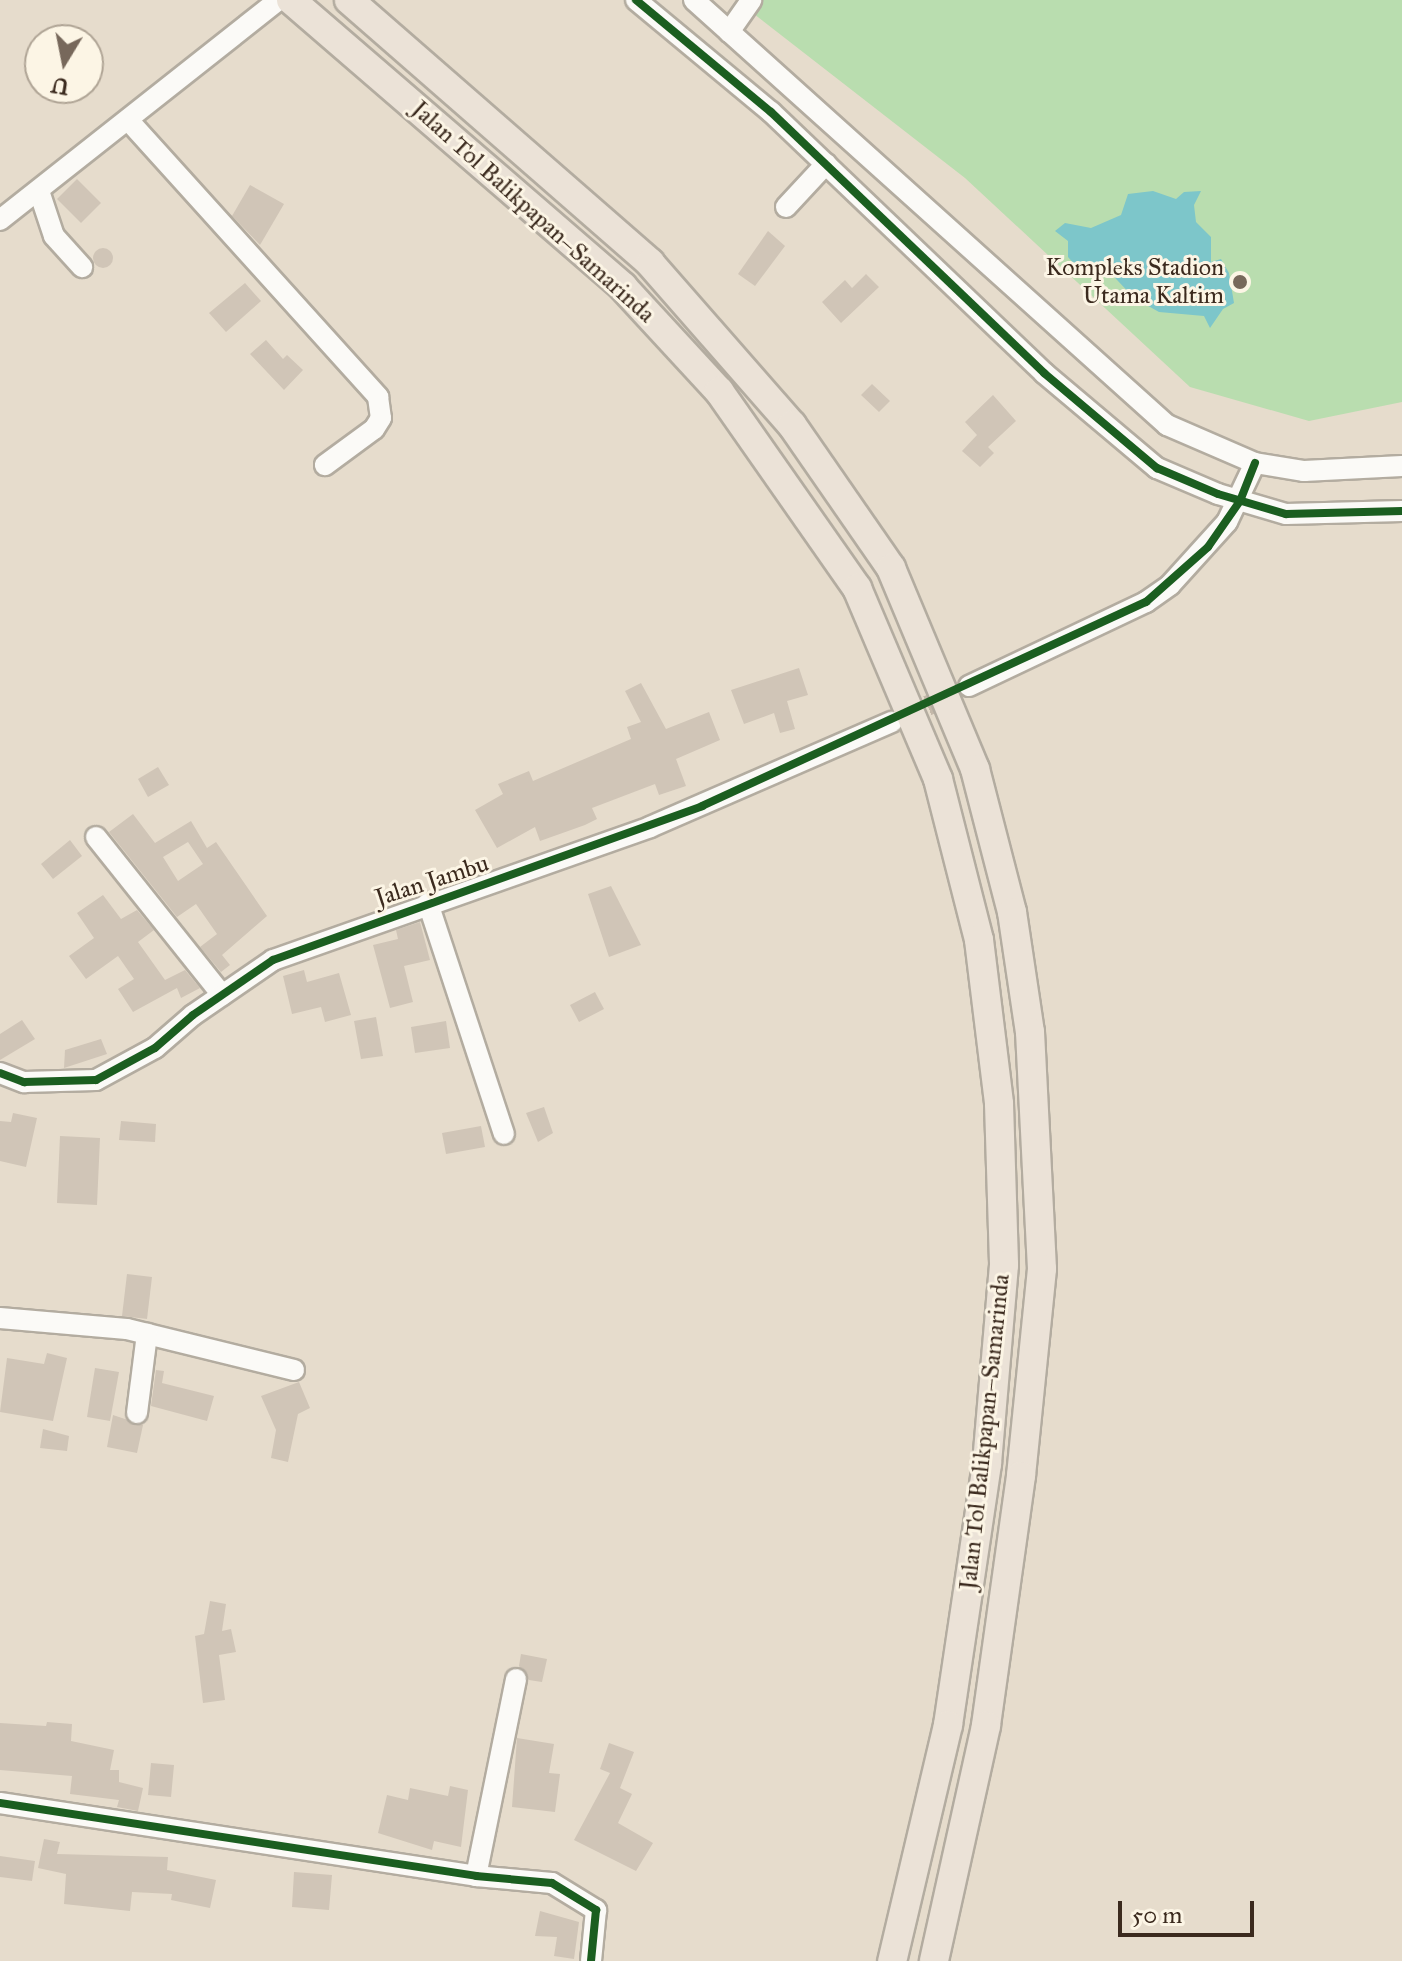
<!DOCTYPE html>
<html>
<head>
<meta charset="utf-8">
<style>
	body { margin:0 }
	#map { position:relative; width:1402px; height:1961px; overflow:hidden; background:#e6dccc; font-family:"IM FELL Great Primer",serif }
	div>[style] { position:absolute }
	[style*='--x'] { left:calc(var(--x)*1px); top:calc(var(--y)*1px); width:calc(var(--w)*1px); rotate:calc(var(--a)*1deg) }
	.green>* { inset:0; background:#b9ddaf }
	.water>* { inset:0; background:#7dc6ca }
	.building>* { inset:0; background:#d0c5b7 }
	.round { border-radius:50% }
	.minor-tunnel>* { height:20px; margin-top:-10px; transform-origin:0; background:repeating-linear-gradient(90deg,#c4b8a9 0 20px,transparent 0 30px) }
	.roads { filter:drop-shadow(2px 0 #b3aca0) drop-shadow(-2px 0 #b3aca0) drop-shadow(0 2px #b3aca0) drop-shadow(0 -2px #b3aca0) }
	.minor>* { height:20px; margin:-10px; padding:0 10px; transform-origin:10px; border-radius:10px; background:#fbfaf7 }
	.highway>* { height:28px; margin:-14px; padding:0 14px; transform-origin:14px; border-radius:14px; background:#ebe2d7 }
	.cycleway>* { height:8px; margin:-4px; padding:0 4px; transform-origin:4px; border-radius:4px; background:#1b5e20 }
	.dots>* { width:22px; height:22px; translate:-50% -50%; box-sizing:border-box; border:4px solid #fcf5e5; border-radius:50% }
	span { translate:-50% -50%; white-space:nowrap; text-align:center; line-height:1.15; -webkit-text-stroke:6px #fcf5e5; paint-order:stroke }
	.street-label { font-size:24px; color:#3b2a1e }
	.poi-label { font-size:24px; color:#3b2a1e }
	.right { translate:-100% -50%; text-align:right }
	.north { position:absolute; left:24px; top:24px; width:80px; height:80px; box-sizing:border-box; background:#fcf5e5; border:2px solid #afa495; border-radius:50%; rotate:190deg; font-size:22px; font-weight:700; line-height:32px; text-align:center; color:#3b2a1e }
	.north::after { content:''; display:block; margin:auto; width:28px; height:36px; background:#77685b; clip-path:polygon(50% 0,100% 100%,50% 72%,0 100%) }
	.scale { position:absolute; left:1118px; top:1901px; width:136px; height:36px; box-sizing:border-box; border:4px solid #3b2a1e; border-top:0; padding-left:10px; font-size:24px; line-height:28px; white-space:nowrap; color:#3b2a1e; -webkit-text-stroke:6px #fcf5e5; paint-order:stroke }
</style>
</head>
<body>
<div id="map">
	<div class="green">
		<i style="clip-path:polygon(736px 0,1402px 0,1402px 402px,1309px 421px,1190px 387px,965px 178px)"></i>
	</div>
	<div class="water">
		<i style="clip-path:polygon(1153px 191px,1176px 199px,1184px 192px,1201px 191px,1194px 205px,1196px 222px,1211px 237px,1211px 262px,1221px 259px,1229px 273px,1234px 303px,1223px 309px,1210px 328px,1204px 316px,1159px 312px,1134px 298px,1102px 264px,1075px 265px,1068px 257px,1068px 241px,1055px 231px,1065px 223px,1091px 228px,1121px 215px,1128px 194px)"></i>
	</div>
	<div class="building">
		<i style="clip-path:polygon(77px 179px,101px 203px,81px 223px,57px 199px)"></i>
		<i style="clip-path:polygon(250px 185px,284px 204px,260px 245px,232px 216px)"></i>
		<i style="clip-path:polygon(768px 231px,785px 246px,755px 286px,738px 274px)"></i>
		<i class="round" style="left:93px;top:248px;width:20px;height:20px"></i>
		<i style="clip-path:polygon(866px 274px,879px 287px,841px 323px,822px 302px,845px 280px,852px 288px)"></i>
		<i style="clip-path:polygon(245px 283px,261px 301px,226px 332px,209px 313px)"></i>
		<i style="clip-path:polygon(266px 340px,283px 359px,287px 355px,303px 370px,284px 390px,250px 354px)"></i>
		<i style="clip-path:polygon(872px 384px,890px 401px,879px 412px,861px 395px)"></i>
		<i style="clip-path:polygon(993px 395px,1016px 421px,988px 447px,994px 453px,980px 467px,962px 451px,977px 435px,965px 422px)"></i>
		<i style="clip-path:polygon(799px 668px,808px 695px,787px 701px,795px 729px,780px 733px,774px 713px,744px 724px,731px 690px)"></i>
		<i style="clip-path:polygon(641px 683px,666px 729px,709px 712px,720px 740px,676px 759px,686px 786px,659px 795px,655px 784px,592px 808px,597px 819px,585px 825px,540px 841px,535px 827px,497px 848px,475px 810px,503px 794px,498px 784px,529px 771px,533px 781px,631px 739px,627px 727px,641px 722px,625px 691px)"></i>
		<i style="clip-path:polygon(158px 767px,169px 785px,148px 797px,138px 779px)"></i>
		<i style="clip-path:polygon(evenodd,133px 814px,155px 843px,191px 821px,207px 848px,216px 842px,267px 916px,222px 955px,230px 965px,221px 972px,200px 947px,217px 934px,196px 904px,177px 917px,109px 832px,133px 814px,188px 842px,203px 864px,178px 881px,163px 857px,188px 842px)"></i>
		<i style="clip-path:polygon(70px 840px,82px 856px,53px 879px,41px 864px)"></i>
		<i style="clip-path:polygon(611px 886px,641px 945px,609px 957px,588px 894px)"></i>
		<i style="clip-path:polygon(103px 895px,121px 919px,137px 910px,154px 930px,138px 942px,165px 980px,185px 970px,200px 988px,181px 998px,177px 988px,133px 1012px,118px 989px,134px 979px,118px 956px,86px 979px,69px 956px,94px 938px,77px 913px)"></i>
		<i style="clip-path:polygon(420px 922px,430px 960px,404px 966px,413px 1002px,390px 1008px,373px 945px,398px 939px,396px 930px)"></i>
		<i style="clip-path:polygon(304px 970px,307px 982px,339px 973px,351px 1015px,325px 1022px,321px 1007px,292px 1014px,283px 976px)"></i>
		<i style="clip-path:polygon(595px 992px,604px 1009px,579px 1022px,570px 1005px)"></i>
		<i style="clip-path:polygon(376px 1017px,383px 1056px,361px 1059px,354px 1021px)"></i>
		<i style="clip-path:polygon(22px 1020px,35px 1039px,0 1060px,0 1034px)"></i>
		<i style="clip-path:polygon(446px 1021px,450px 1048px,415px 1053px,411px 1027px)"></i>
		<i style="clip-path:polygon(101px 1039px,107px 1054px,64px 1068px,65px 1050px)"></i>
		<i style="clip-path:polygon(544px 1107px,553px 1133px,538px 1142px,526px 1113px)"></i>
		<i style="clip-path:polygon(13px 1113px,37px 1118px,26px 1167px,0 1161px,0 1121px,11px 1122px)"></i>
		<i style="clip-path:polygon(121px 1121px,156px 1124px,155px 1142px,119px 1140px)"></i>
		<i style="clip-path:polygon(481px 1126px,485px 1147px,446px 1154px,442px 1133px)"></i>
		<i style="clip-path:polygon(60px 1136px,100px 1138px,97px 1205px,57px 1203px)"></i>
		<i style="clip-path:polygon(127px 1274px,152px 1277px,147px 1319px,122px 1316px)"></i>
		<i style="clip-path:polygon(47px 1353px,67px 1358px,53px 1421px,0 1412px,7px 1358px,44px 1364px)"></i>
		<i style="clip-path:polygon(95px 1368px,119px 1372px,110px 1421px,87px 1417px)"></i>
		<i style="clip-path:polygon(156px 1370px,164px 1371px,162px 1383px,214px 1396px,207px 1421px,151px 1406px)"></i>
		<i style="clip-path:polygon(299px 1382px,310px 1408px,298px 1414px,288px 1462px,271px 1458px,276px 1430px,261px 1396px)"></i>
		<i style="clip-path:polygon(113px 1415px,143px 1425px,137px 1453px,107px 1447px)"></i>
		<i style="clip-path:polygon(43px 1429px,69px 1436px,67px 1451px,40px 1448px)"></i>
		<i style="clip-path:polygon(210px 1601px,226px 1604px,222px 1631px,231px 1629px,236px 1652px,219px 1655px,225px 1700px,203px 1703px,195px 1636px,204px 1634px)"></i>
		<i style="clip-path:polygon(521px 1654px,547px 1659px,542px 1682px,529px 1680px,519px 1666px)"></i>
		<i style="clip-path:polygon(47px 1722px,72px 1724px,71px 1741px,114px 1750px,110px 1770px,119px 1770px,119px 1782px,143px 1788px,138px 1811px,117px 1807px,119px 1800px,70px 1794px,72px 1776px,0 1770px,0 1723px,46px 1726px)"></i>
		<i style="clip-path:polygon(517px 1738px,554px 1744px,549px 1773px,560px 1774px,555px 1812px,512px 1807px)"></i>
		<i style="clip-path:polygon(609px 1743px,634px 1752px,620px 1788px,632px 1794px,618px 1823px,653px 1843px,636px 1871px,574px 1840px,610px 1773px,600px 1769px)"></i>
		<i style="clip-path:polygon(151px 1763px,174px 1765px,171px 1797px,148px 1795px)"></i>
		<i style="clip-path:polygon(450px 1786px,468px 1790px,461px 1847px,434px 1841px,432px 1850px,378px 1833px,387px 1795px,408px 1800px,410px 1788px,448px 1796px)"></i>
		<i style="clip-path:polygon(44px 1839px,60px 1842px,57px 1854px,168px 1857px,167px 1870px,216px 1880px,210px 1908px,171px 1900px,172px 1894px,132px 1892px,130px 1911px,64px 1904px,66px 1874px,38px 1868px)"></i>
		<i style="clip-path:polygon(0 1856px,35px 1861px,32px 1881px,0 1877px)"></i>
		<i style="clip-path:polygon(294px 1872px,332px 1875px,329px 1910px,292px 1907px)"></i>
		<i style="clip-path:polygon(540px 1911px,579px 1922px,574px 1959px,554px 1956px,557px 1937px,535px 1936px)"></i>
	</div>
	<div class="minor-tunnel">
		<i style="--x:900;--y:718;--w:64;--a:-24.1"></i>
	</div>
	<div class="roads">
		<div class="minor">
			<i style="--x:636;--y:0;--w:175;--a:39.7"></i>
			<i style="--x:771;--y:112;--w:378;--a:43.7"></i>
			<i style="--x:1044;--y:373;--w:148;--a:40.1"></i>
			<i style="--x:1157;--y:468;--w:66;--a:23.1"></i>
			<i style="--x:1218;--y:494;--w:71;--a:16.4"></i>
			<i style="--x:1286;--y:514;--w:116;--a:-1.5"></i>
			<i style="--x:694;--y:0;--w:636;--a:41.94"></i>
			<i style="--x:1167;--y:425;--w:96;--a:23.4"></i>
			<i style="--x:1255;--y:463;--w:50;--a:9.3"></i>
			<i style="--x:1304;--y:471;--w:98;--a:-2.9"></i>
			<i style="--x:729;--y:32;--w:39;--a:-55"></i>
			<i style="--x:129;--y:121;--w:372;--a:47.9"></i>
			<i style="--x:378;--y:397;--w:21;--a:82"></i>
			<i style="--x:381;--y:418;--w:13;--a:122"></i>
			<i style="--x:374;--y:429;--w:61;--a:143.7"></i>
			<i style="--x:39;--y:191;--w:47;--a:71.6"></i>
			<i style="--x:54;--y:236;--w:42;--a:47.9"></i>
			<i style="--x:786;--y:207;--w:59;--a:-47.1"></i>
			<i style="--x:0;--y:220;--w:355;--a:-38.3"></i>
			<i style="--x:969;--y:686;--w:196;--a:-25.4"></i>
			<i style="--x:1146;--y:602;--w:29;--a:-35"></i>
			<i style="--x:1170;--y:585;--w:85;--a:-47.9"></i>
			<i style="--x:1227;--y:522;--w:65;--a:-64.6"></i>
			<i style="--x:96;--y:837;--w:202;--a:51.4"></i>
			<i style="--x:428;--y:903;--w:243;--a:71.8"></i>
			<i style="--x:0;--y:1073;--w:26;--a:21"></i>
			<i style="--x:24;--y:1082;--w:72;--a:-1.6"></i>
			<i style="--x:96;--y:1080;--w:67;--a:-28.5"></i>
			<i style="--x:155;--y:1048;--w:50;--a:-41"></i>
			<i style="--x:193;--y:1015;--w:97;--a:-34.5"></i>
			<i style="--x:273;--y:960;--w:400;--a:-19.4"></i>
			<i style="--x:650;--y:827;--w:264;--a:-23.5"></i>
			<i style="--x:0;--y:1318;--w:127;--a:5"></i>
			<i style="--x:127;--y:1329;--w:172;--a:13.8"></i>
			<i style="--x:137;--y:1413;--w:80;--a:-82.8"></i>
			<i style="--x:0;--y:1803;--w:482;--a:8.7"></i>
			<i style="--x:476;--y:1876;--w:76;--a:5.3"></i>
			<i style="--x:552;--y:1883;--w:52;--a:31.5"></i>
			<i style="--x:596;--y:1910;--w:51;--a:95.6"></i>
			<i style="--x:476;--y:1876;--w:201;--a:-78.5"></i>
		</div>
		<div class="highway">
			<i style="--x:291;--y:0;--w:439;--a:40.8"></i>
			<i style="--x:623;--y:287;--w:142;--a:47.3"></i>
			<i style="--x:719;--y:391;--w:241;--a:55"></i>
			<i style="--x:857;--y:588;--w:207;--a:67"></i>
			<i style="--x:938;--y:779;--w:166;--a:75.7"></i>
			<i style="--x:979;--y:940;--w:165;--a:83"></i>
			<i style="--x:999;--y:1104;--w:161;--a:88.2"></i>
			<i style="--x:1004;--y:1265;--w:200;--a:94.9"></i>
			<i style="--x:987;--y:1464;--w:264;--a:98.5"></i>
			<i style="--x:948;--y:1725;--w:243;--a:103.3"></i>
			<i style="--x:349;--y:0;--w:400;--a:41.1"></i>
			<i style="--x:650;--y:263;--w:215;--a:48.8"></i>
			<i style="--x:792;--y:425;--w:174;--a:55.3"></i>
			<i style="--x:891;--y:568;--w:218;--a:67.3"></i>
			<i style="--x:975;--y:769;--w:148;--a:75.5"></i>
			<i style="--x:1012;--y:912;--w:121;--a:81.5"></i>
			<i style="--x:1030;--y:1032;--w:237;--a:87.1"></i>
			<i style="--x:1042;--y:1269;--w:208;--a:95.8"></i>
			<i style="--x:1021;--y:1476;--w:252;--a:98"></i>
			<i style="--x:986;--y:1726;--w:241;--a:102.5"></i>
		</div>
	</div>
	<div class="cycleway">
		<i style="--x:636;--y:0;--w:175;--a:39.7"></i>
		<i style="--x:771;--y:112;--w:378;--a:43.7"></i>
		<i style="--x:1044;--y:373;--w:148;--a:40.1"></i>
		<i style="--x:1157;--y:468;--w:66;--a:23.1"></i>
		<i style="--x:1218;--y:494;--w:71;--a:16.4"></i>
		<i style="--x:1286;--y:514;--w:116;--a:-1.5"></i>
		<i style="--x:0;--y:1073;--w:26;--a:21"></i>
		<i style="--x:24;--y:1082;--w:72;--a:-1.6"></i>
		<i style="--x:96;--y:1080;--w:67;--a:-28.5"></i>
		<i style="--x:155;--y:1048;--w:50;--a:-41"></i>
		<i style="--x:193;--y:1015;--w:97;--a:-34.5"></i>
		<i style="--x:273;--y:960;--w:456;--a:-19.7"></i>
		<i style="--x:702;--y:806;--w:489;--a:-24.7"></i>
		<i style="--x:1146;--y:602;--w:83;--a:-41.6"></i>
		<i style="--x:1208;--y:547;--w:56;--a:-55.2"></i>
		<i style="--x:1240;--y:501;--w:41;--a:-68.5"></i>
		<i style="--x:0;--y:1803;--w:482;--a:8.7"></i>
		<i style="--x:476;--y:1876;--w:76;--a:5.3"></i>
		<i style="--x:552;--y:1883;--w:52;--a:31.5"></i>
		<i style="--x:596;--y:1910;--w:51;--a:95.6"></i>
	</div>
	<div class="dots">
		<i style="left:1240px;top:282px;background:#77685b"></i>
	</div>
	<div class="street-label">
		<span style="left:533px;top:212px;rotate:42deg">Jalan Tol Balikpapan–Samarinda</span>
		<span style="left:432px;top:881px;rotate:-18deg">Jalan Jambu</span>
		<span style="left:985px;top:1432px;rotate:-84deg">Jalan Tol Balikpapan–Samarinda</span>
	</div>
	<div class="poi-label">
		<span class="right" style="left:1224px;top:282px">Kompleks Stadion<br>Utama Kaltim</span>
	</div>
	<div class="north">U</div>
	<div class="scale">50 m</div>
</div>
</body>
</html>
